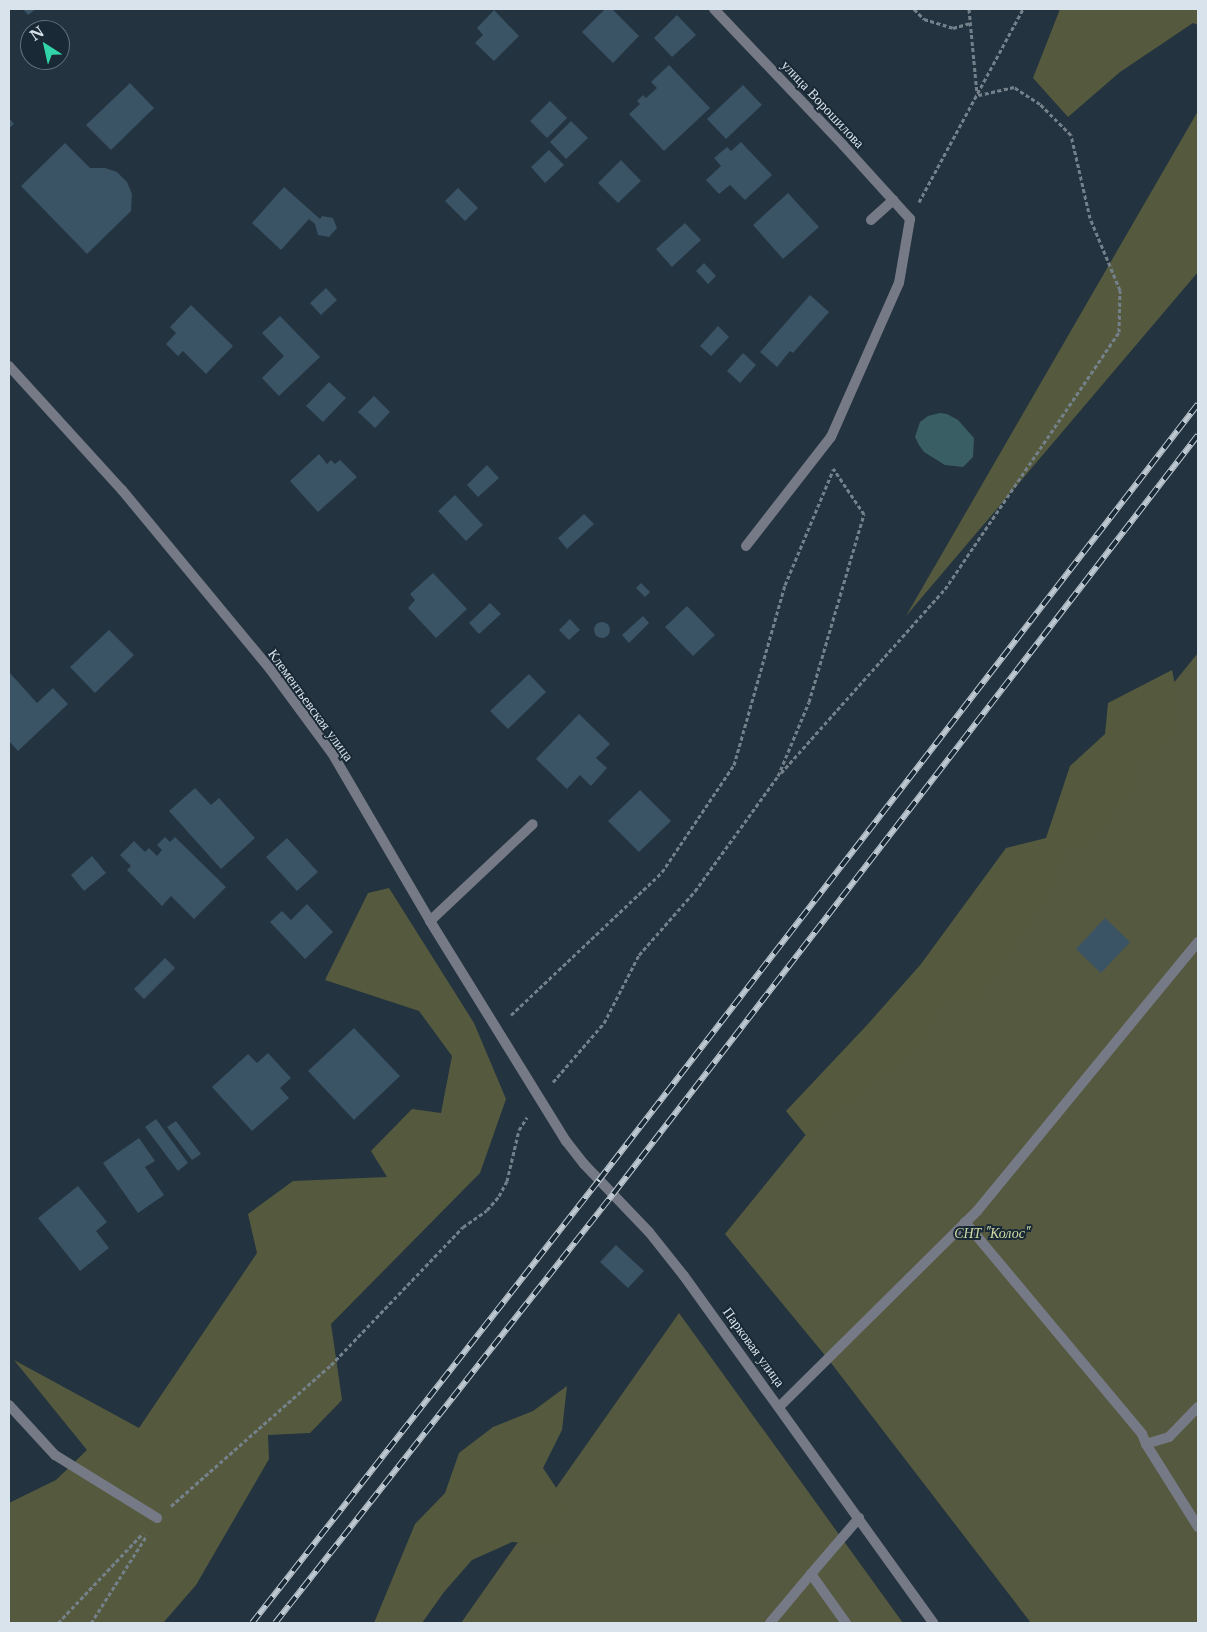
<!DOCTYPE html>
<html>
<head>
<meta charset="utf-8">
<style>
	body { margin:0 }
	#map { position:relative; width:1207px; height:1632px; overflow:hidden; background:#23333f; font-family:"Libre Baskerville",serif }
	div>[style] { position:absolute }
	[style*='--x'] { left:calc(var(--x)*1px); top:calc(var(--y)*1px); width:calc(var(--w)*1px); rotate:calc(var(--a)*1deg) }
	.green>* { inset:0; background:#55593f }
	.forest>* { inset:0; background:#555a3e }
	.water>* { inset:0; background:#395e64 }
	.building>* { inset:0; background:#3a5365 }
	.round { border-radius:50% }
	.path>* { height:3px; margin-top:-1.5px; transform-origin:0; background:repeating-linear-gradient(90deg,#74818b 0 4px,transparent 0 6.5px) }
	.service>* { height:10px; margin:-5px; padding:0 5px; transform-origin:5px; border-radius:5px; background:#767a86 }
	.minor>* { height:10px; margin:-5px; padding:0 5px; transform-origin:5px; border-radius:5px; background:#767a86 }
	.tertiary>* { height:10px; margin:-5px; padding:0 5px; transform-origin:5px; border-radius:5px; background:#767a86 }
	.rail>* { height:5.5px; margin-top:-2.75px; transform-origin:0; background:repeating-linear-gradient(90deg,#192935 0 11px,#bdc8d1 0 22px); box-sizing:border-box; border-block:1px solid #bdc8d1 }
	span { translate:-50% -50%; white-space:nowrap; text-align:center; line-height:1.15; -webkit-text-stroke:4px #192935; paint-order:stroke }
	.street-label { font-size:14px; color:#d9e3eb }
	.park-label { font-size:14px; color:#d2dca5; font-style:italic }
	.frame { position:absolute; inset:0; border:10px solid #d9e3eb; pointer-events:none }
	.north { position:absolute; left:20px; top:20px; width:50px; height:50px; box-sizing:border-box; background:#192935; border:1px solid #66737e; border-radius:50%; rotate:325deg; font-size:14px; font-weight:700; line-height:20px; text-align:center; color:#d9e3eb }
	.north::after { content:''; display:block; margin:auto; width:18px; height:22px; background:#31d4a9; clip-path:polygon(50% 0,100% 100%,50% 72%,0 100%) }
</style>
</head>
<body>
<div id="map">
	<div class="green">
		<i style="clip-path:polygon(1198px 653px,1198px 1623px,1031px 1623px,828px 1359px,725px 1234px)"></i>
		<i style="clip-path:polygon(679px 1313px,903px 1623px,461px 1623px)"></i>
	</div>
	<div class="forest">
		<i style="clip-path:polygon(1060px 9px,1198px 9px,1198px 25px,1193px 23px,1120px 72px,1068px 117px,1033px 78px)"></i>
		<i style="clip-path:polygon(1198px 111px,1198px 272px,906px 616px)"></i>
		<i style="clip-path:polygon(1172px 670px,1182px 719px,1155px 759px,1134px 767px,1137px 786px,1092px 844px,1064px 853px,1054px 890px,976px 1004px,946px 999px,927px 1042px,808px 1138px,786px 1111px,868px 1024px,921px 964px,1006px 848px,1046px 838px,1070px 766px,1105px 734px,1108px 703px)"></i>
		<i style="clip-path:polygon(389px 888px,474px 1023px,506px 1099px,480px 1173px,331px 1324px,342px 1400px,310px 1433px,268px 1435px,269px 1459px,196px 1585px,163px 1623px,9px 1623px,9px 1503px,56px 1480px,87px 1450px,14px 1360px,139px 1428px,257px 1253px,248px 1214px,293px 1181px,387px 1177px,371px 1151px,412px 1109px,441px 1113px,452px 1056px,419px 1011px,325px 980px,368px 893px)"></i>
		<i style="clip-path:polygon(567px 1386px,562px 1430px,543px 1468px,567px 1504px,557px 1545px,512px 1542px,472px 1560px,444px 1592px,422px 1623px,374px 1623px,415px 1524px,445px 1493px,459px 1453px,493px 1427px,533px 1411px)"></i>
	</div>
	<div class="water">
		<i style="clip-path:polygon(940px 413px,947px 414px,958px 420px,974px 438px,973px 457px,963px 467px,945px 465px,924px 452px,919px 445px,915px 437px,920px 422px,928px 416px)"></i>
	</div>
	<div class="building">
		<i style="clip-path:polygon(23px 9px,36px 9px,28px 15px)"></i>
		<i style="clip-path:polygon(605px 9px,612px 9px,639px 36px,613px 63px,582px 32px)"></i>
		<i style="clip-path:polygon(494px 10px,519px 36px,494px 61px,475px 43px,483px 35px,477px 28px)"></i>
		<i style="clip-path:polygon(677px 15px,696px 35px,672px 57px,654px 38px)"></i>
		<i style="clip-path:polygon(669px 65px,710px 108px,664px 151px,629px 114px,640px 104px,637px 101px,643px 95px,646px 98px,657px 88px,651px 82px)"></i>
		<i style="clip-path:polygon(130px 83px,154px 108px,111px 150px,86px 125px)"></i>
		<i style="clip-path:polygon(743px 85px,762px 105px,726px 139px,707px 119px)"></i>
		<i style="clip-path:polygon(550px 101px,567px 118px,547px 138px,530px 121px)"></i>
		<i style="clip-path:polygon(9px 118px,14px 124px,9px 128px)"></i>
		<i style="clip-path:polygon(571px 121px,588px 138px,566px 159px,550px 142px)"></i>
		<i style="clip-path:polygon(741px 142px,772px 175px,745px 200px,730px 185px,719px 194px,706px 180px,721px 166px,714px 158px,727px 147px,731px 151px)"></i>
		<i style="clip-path:polygon(65px 143px,90px 168px,105px 168px,117px 172px,127px 182px,132px 194px,131px 211px,87px 254px,21px 186px)"></i>
		<i style="clip-path:polygon(549px 150px,564px 165px,545px 183px,531px 167px)"></i>
		<i style="clip-path:polygon(621px 160px,641px 181px,618px 203px,598px 183px)"></i>
		<i style="clip-path:polygon(284px 187px,320px 219px,322px 216px,333px 218px,337px 228px,329px 237px,318px 235px,315px 224px,309px 219px,281px 250px,252px 223px)"></i>
		<i style="clip-path:polygon(458px 188px,478px 208px,465px 221px,445px 201px)"></i>
		<i style="clip-path:polygon(788px 193px,819px 227px,783px 259px,753px 225px)"></i>
		<i style="clip-path:polygon(685px 223px,701px 240px,672px 267px,656px 249px)"></i>
		<i style="clip-path:polygon(704px 263px,716px 276px,708px 284px,696px 271px)"></i>
		<i style="clip-path:polygon(326px 288px,337px 300px,321px 315px,310px 303px)"></i>
		<i style="clip-path:polygon(810px 295px,829px 312px,793px 353px,790px 351px,777px 367px,760px 352px)"></i>
		<i style="clip-path:polygon(191px 305px,233px 346px,206px 374px,183px 351px,178px 356px,166px 344px,176px 333px,170px 327px)"></i>
		<i style="clip-path:polygon(280px 316px,320px 357px,279px 396px,262px 378px,284px 356px,262px 333px)"></i>
		<i style="clip-path:polygon(718px 326px,729px 337px,711px 356px,700px 346px)"></i>
		<i style="clip-path:polygon(743px 353px,756px 365px,740px 383px,727px 371px)"></i>
		<i style="clip-path:polygon(329px 382px,346px 398px,323px 422px,306px 406px)"></i>
		<i style="clip-path:polygon(374px 396px,390px 412px,375px 428px,358px 412px)"></i>
		<i style="clip-path:polygon(319px 454px,327px 464px,331px 460px,335px 464px,340px 460px,357px 477px,318px 512px,290px 481px)"></i>
		<i style="clip-path:polygon(487px 465px,499px 478px,478px 497px,467px 485px)"></i>
		<i style="clip-path:polygon(455px 495px,483px 525px,466px 541px,438px 511px)"></i>
		<i style="clip-path:polygon(584px 514px,594px 524px,567px 549px,558px 538px)"></i>
		<i style="clip-path:polygon(433px 573px,467px 609px,436px 638px,408px 608px,415px 600px,410px 594px)"></i>
		<i style="clip-path:polygon(641px 583px,650px 592px,645px 597px,636px 588px)"></i>
		<i style="clip-path:polygon(490px 603px,501px 614px,479px 634px,469px 623px)"></i>
		<i style="clip-path:polygon(687px 606px,715px 635px,693px 656px,665px 627px)"></i>
		<i style="clip-path:polygon(643px 616px,649px 623px,629px 643px,622px 635px)"></i>
		<i style="clip-path:polygon(570px 619px,580px 630px,569px 640px,559px 630px)"></i>
		<i class="round" style="left:594px;top:622px;width:16px;height:16px"></i>
		<i style="clip-path:polygon(109px 630px,134px 655px,95px 693px,70px 667px)"></i>
		<i style="clip-path:polygon(9px 672px,37px 703px,53px 688px,68px 704px,18px 751px,9px 741px)"></i>
		<i style="clip-path:polygon(529px 674px,546px 692px,508px 729px,490px 711px)"></i>
		<i style="clip-path:polygon(579px 714px,610px 744px,596px 758px,607px 768px,591px 786px,580px 775px,567px 789px,536px 759px)"></i>
		<i style="clip-path:polygon(195px 788px,211px 805px,219px 798px,255px 838px,221px 869px,169px 811px)"></i>
		<i style="clip-path:polygon(640px 790px,671px 821px,639px 852px,608px 821px)"></i>
		<i style="clip-path:polygon(165px 837px,170px 842px,175px 837px,226px 887px,194px 919px,171px 896px,162px 906px,127px 870px,131px 866px,120px 855px,134px 841px,145px 852px,149px 848px,157px 856px,162px 850px,157px 845px)"></i>
		<i style="clip-path:polygon(287px 838px,318px 872px,297px 891px,266px 857px)"></i>
		<i style="clip-path:polygon(92px 856px,106px 873px,84px 891px,71px 875px)"></i>
		<i style="clip-path:polygon(307px 904px,333px 932px,305px 959px,270px 922px,282px 911px,291px 920px)"></i>
		<i style="clip-path:polygon(1105px 918px,1130px 942px,1101px 973px,1076px 949px)"></i>
		<i style="clip-path:polygon(165px 958px,175px 968px,144px 999px,134px 989px)"></i>
		<i style="clip-path:polygon(354px 1028px,400px 1076px,354px 1120px,308px 1071px)"></i>
		<i style="clip-path:polygon(268px 1053px,291px 1078px,280px 1088px,289px 1098px,252px 1131px,212px 1087px,248px 1054px,257px 1063px)"></i>
		<i style="clip-path:polygon(156px 1119px,188px 1163px,178px 1171px,145px 1127px)"></i>
		<i style="clip-path:polygon(176px 1121px,201px 1154px,192px 1160px,167px 1127px)"></i>
		<i style="clip-path:polygon(139px 1138px,155px 1161px,145px 1167px,164px 1195px,138px 1213px,103px 1163px)"></i>
		<i style="clip-path:polygon(78px 1186px,107px 1222px,96px 1231px,109px 1248px,80px 1271px,38px 1218px)"></i>
		<i style="clip-path:polygon(616px 1245px,644px 1271px,628px 1288px,600px 1262px)"></i>
	</div>
	<div class="path">
		<i style="--x:914;--y:9;--w:14;--a:45"></i>
		<i style="--x:924;--y:19;--w:30;--a:17"></i>
		<i style="--x:953;--y:28;--w:19;--a:-16"></i>
		<i style="--x:969;--y:9;--w:85;--a:84.6"></i>
		<i style="--x:919;--y:202;--w:219;--a:-61.7"></i>
		<i style="--x:781;--y:773;--w:246;--a:-48.3"></i>
		<i style="--x:945;--y:589;--w:310;--a:-55.9"></i>
		<i style="--x:1119;--y:332;--w:42;--a:-88.6"></i>
		<i style="--x:1120;--y:290;--w:78;--a:-112.6"></i>
		<i style="--x:1090;--y:218;--w:85;--a:-102.9"></i>
		<i style="--x:1071;--y:135;--w:44;--a:-135"></i>
		<i style="--x:1040;--y:104;--w:31;--a:-147"></i>
		<i style="--x:1014;--y:87;--w:37;--a:167"></i>
		<i style="--x:511;--y:1015;--w:208;--a:-43.4"></i>
		<i style="--x:662;--y:872;--w:129;--a:-56.1"></i>
		<i style="--x:734;--y:765;--w:187;--a:-74.2"></i>
		<i style="--x:785;--y:585;--w:125;--a:-67.3"></i>
		<i style="--x:553;--y:1082;--w:78;--a:-49.2"></i>
		<i style="--x:604;--y:1023;--w:76;--a:-62.8"></i>
		<i style="--x:639;--y:955;--w:85;--a:-48.8"></i>
		<i style="--x:695;--y:891;--w:142;--a:-54.2"></i>
		<i style="--x:778;--y:776;--w:80;--a:-67.3"></i>
		<i style="--x:809;--y:702;--w:196;--a:-73.7"></i>
		<i style="--x:864;--y:514;--w:55;--a:-124"></i>
		<i style="--x:171;--y:1506;--w:213;--a:-41.4"></i>
		<i style="--x:331;--y:1365;--w:191;--a:-46.3"></i>
		<i style="--x:463;--y:1227;--w:29;--a:-35"></i>
		<i style="--x:487;--y:1210;--w:18;--a:-49"></i>
		<i style="--x:499;--y:1196;--w:17;--a:-62"></i>
		<i style="--x:507;--y:1181;--w:52;--a:-76.8"></i>
		<i style="--x:519;--y:1130;--w:15;--a:-58"></i>
		<i style="--x:58;--y:1623;--w:124;--a:-46.6"></i>
		<i style="--x:91;--y:1623;--w:104;--a:-57.5"></i>
	</div>
	<div class="service">
		<i style="--x:871;--y:220;--w:30;--a:-42"></i>
		<i style="--x:746;--y:546;--w:138;--a:-52.1"></i>
		<i style="--x:831;--y:437;--w:168;--a:-66.2"></i>
		<i style="--x:899;--y:283;--w:65;--a:-80.2"></i>
		<i style="--x:430;--y:921;--w:141;--a:-43.3"></i>
		<i style="--x:1146;--y:1444;--w:98;--a:57.9"></i>
		<i style="--x:811;--y:1574;--w:74;--a:-49.4"></i>
		<i style="--x:770;--y:1623;--w:64;--a:-50.1"></i>
		<i style="--x:811;--y:1574;--w:60;--a:54.5"></i>
	</div>
	<div class="minor">
		<i style="--x:714;--y:9;--w:187;--a:46.5"></i>
		<i style="--x:843;--y:145;--w:100;--a:47.8"></i>
		<i style="--x:965;--y:1222;--w:276;--a:50.1"></i>
		<i style="--x:1142;--y:1434;--w:11;--a:68"></i>
		<i style="--x:1146;--y:1444;--w:24;--a:-17"></i>
		<i style="--x:1169;--y:1437;--w:42;--a:-46"></i>
		<i style="--x:9;--y:1405;--w:68;--a:47.4"></i>
		<i style="--x:55;--y:1455;--w:120;--a:31.7"></i>
		<i style="--x:780;--y:1406;--w:277;--a:-44.7"></i>
		<i style="--x:977;--y:1211;--w:348;--a:-50.6"></i>
	</div>
	<div class="tertiary">
		<i style="--x:9;--y:366;--w:168;--a:47.7"></i>
		<i style="--x:122;--y:490;--w:232;--a:50.4"></i>
		<i style="--x:270;--y:669;--w:104;--a:53.6"></i>
		<i style="--x:332;--y:753;--w:194;--a:59.7"></i>
		<i style="--x:430;--y:921;--w:259;--a:58.3"></i>
		<i style="--x:566;--y:1141;--w:29;--a:52"></i>
		<i style="--x:584;--y:1164;--w:94;--a:46.3"></i>
		<i style="--x:649;--y:1232;--w:56;--a:51.5"></i>
		<i style="--x:684;--y:1276;--w:427;--a:54.3"></i>
	</div>
	<div class="rail">
		<i style="--x:252;--y:1623;--w:563;--a:-51.93"></i>
		<i style="--x:599;--y:1180;--w:980;--a:-52.34"></i>
		<i style="--x:275;--y:1623;--w:546;--a:-51.77"></i>
		<i style="--x:613;--y:1194;--w:958;--a:-52.38"></i>
	</div>
	<div class="street-label">
		<span style="left:823px;top:104px;rotate:47deg">улица Ворошилова</span>
		<span style="left:311px;top:705px;rotate:54deg">Клементьевская улица</span>
		<span style="left:754px;top:1347px;rotate:54deg">Парковая улица</span>
	</div>
	<div class="park-label">
		<span style="left:992px;top:1233px">СНТ "Колос"</span>
	</div>
	<div class="frame"></div>
	<div class="north">N</div>
</div>
</body>
</html>
